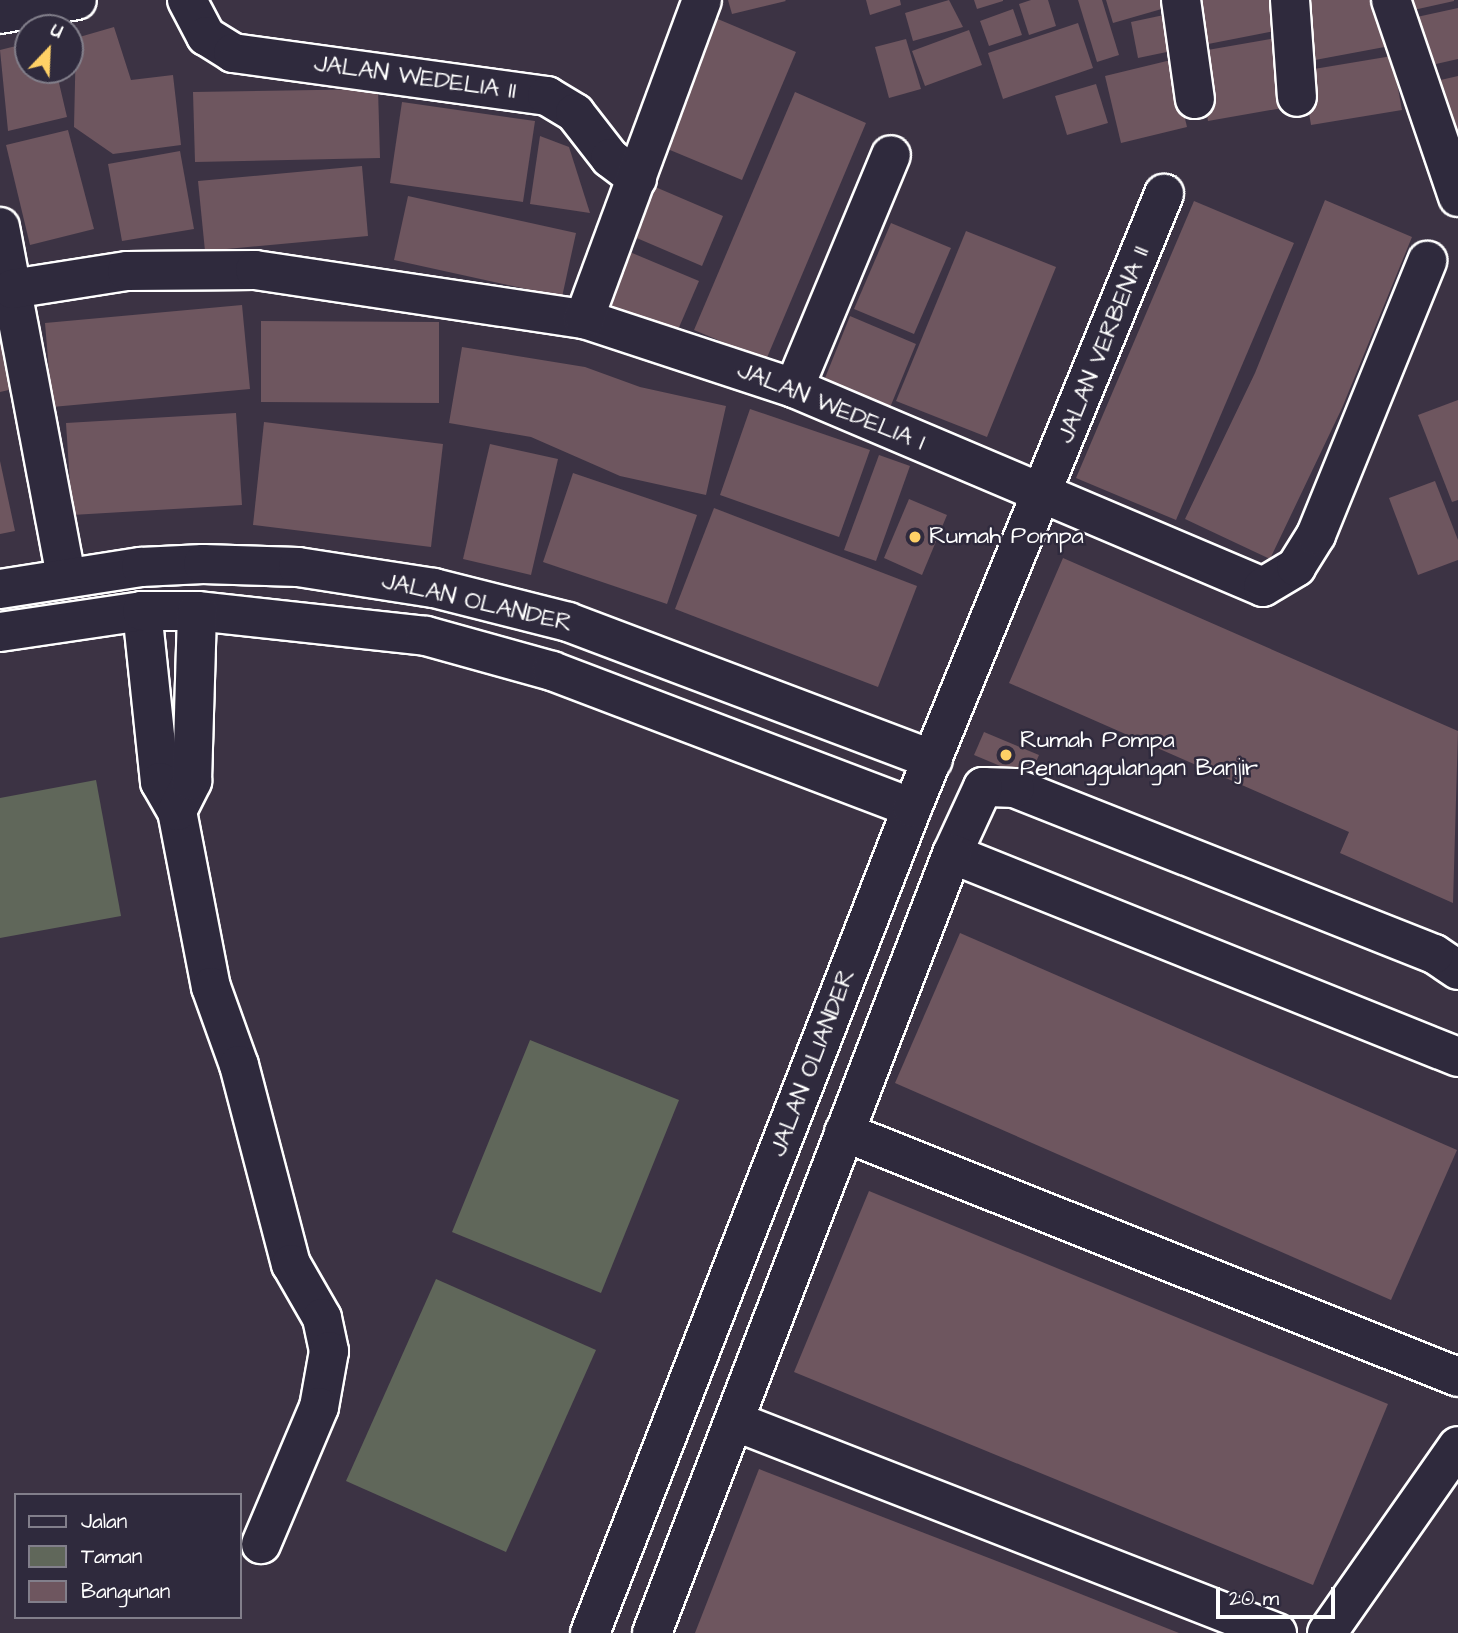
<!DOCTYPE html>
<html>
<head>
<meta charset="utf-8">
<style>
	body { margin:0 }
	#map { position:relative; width:1458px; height:1633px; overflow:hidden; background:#3c3344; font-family:"Architects Daughter",sans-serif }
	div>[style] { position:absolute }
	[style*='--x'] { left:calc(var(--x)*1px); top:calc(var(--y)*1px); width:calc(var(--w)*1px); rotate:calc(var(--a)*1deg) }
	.green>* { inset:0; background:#60675a }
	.building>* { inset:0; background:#6e565f }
	.roads { filter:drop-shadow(2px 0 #fff) drop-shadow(-2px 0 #fff) drop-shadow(0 2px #fff) drop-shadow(0 -2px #fff) }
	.minor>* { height:38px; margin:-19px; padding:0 19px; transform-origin:19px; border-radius:19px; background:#2f2a3d }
	.dots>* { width:19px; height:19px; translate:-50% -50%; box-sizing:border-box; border:4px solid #2f2a3d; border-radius:50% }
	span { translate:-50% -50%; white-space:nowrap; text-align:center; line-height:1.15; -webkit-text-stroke:5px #2f2a3d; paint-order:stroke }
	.street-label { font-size:24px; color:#fff }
	.poi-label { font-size:24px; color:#fff }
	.left { translate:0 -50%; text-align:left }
	.legend { position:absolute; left:14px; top:1493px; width:228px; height:126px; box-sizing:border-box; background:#2f2a3d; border:2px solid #827f8b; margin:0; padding:9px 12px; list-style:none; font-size:21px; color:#fff }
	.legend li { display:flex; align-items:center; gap:14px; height:35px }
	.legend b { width:35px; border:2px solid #827f8b }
	.north { position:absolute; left:14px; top:14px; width:70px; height:70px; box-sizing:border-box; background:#2f2a3d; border:2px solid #827f8b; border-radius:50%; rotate:23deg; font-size:19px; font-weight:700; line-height:28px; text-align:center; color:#fff }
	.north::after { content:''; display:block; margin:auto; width:24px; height:32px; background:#ffd166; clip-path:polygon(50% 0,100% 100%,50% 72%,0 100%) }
	.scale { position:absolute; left:1216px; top:1587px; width:119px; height:32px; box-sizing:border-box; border:4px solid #fff; border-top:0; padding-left:9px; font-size:21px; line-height:24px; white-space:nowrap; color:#fff; -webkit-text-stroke:5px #2f2a3d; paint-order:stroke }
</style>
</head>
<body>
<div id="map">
	<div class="green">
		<i style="clip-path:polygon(96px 780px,121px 916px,0 938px,0 798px)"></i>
		<i style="clip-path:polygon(530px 1040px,679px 1100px,601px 1293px,452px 1232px)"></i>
		<i style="clip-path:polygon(436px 1279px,596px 1350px,506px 1552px,346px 1481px)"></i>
	</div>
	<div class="building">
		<i style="clip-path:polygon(728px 0,785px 0,786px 1px,732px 14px)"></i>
		<i style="clip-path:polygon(866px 0,900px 0,901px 5px,870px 15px)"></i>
		<i style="clip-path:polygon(949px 0,963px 27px,913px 41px,905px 13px)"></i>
		<i style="clip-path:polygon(974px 0,1003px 0,1003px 1px,977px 9px)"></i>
		<i style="clip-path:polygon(1031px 0,1048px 0,1056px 26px,1029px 35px,1019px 4px)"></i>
		<i style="clip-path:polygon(1078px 0,1102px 0,1119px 55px,1097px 62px)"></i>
		<i style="clip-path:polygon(1106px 0,1177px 0,1179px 4px,1113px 23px)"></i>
		<i style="clip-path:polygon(1194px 0,1275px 0,1280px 30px,1203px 45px)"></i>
		<i style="clip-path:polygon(1304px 0,1381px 0,1390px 46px,1315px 60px)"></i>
		<i style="clip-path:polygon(1406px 0,1454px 0,1454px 1px,1409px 11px)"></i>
		<i style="clip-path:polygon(1458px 8px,1458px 59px,1414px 69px,1403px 20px)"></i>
		<i style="clip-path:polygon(1013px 9px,1022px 35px,989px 46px,980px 21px)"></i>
		<i style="clip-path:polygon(1178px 12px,1186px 48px,1138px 58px,1131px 22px)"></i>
		<i style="clip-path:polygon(713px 17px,796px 52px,742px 180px,658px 145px)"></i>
		<i style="clip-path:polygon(1078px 23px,1093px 68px,1003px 99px,988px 53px)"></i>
		<i style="clip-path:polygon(114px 27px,131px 80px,173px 75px,181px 145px,113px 154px,74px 127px,76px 38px)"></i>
		<i style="clip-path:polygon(969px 30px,982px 65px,925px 86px,912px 51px)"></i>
		<i style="clip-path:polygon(1276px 38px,1288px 107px,1208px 121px,1196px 52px)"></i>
		<i style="clip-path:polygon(906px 39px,921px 89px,889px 98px,875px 47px)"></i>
		<i style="clip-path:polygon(28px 43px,28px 70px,56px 70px,67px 117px,8px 131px,0 50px)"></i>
		<i style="clip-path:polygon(1392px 56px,1402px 110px,1311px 125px,1302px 71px)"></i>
		<i style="clip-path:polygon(1171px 60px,1187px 127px,1121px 143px,1105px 76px)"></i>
		<i style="clip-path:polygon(1458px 76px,1458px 144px,1432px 82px)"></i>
		<i style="clip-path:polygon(1096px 84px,1108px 123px,1067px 135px,1055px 96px)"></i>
		<i style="clip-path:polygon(378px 89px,380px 158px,195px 162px,193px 92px)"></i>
		<i style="clip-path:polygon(795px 92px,866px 123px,766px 360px,694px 330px)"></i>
		<i style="clip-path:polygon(402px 102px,535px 121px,523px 202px,390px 183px)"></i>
		<i style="clip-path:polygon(68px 130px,94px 229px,30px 245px,6px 145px)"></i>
		<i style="clip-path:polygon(540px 136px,569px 147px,590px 213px,530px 204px)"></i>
		<i style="clip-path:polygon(180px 151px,194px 229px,122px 241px,108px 164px)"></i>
		<i style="clip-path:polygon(362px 166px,368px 236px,205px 251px,198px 181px)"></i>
		<i style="clip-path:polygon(646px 183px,723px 216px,702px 266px,625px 233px)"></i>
		<i style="clip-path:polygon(408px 196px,576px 233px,562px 297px,394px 260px)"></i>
		<i style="clip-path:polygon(1325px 200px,1412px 237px,1342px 408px,1270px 559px,1185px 519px,1255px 373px)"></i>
		<i style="clip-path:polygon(1194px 201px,1294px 243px,1176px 520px,1076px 478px)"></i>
		<i style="clip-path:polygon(891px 223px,951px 248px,914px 334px,854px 309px)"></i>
		<i style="clip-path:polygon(966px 231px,1056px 267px,987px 437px,896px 401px)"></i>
		<i style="clip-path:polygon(625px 250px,699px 281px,674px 339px,601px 307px)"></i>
		<i style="clip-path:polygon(242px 305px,250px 389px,52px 407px,45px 323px)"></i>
		<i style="clip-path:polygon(850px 316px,916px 344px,889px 410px,823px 383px)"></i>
		<i style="clip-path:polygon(261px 321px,439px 322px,439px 403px,261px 402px)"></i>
		<i style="clip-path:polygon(0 338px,13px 389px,0 392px)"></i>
		<i style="clip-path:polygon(462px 347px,585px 367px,640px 387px,726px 406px,706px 495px,620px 476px,531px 437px,449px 423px)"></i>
		<i style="clip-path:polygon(1458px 400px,1458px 500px,1452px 502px,1418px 415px)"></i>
		<i style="clip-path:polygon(750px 409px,870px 450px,839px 537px,720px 495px)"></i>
		<i style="clip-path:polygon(236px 413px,242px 505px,72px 515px,66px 423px)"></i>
		<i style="clip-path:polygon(264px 422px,443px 444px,431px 547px,253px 525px)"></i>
		<i style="clip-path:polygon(490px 444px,558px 459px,531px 575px,463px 559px)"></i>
		<i style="clip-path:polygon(879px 455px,910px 466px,876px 561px,844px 550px)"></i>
		<i style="clip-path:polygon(0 461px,15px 531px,0 534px)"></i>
		<i style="clip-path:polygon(573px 473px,697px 515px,667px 604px,543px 562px)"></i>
		<i style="clip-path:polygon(1435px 481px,1458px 540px,1458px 560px,1418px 575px,1389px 498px)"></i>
		<i style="clip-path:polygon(909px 499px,947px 515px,922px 575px,884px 558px)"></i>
		<i style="clip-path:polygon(714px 508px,917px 586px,878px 687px,675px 609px)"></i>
		<i style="clip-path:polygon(1063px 558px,1458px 731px,1453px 903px,1340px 853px,1349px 832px,1009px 683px)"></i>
		<i style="clip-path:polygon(984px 732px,1039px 755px,1029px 778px,974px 755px)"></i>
		<i style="clip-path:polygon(960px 933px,1457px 1150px,1391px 1300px,895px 1083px)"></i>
		<i style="clip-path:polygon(869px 1191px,1388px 1404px,1313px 1585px,794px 1372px)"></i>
		<i style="clip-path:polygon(759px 1469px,1048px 1581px,1179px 1633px,695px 1633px)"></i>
	</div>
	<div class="roads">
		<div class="minor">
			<i style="--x:187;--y:0;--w:41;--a:62.2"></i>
			<i style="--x:206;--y:36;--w:32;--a:32"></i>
			<i style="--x:233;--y:53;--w:317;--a:7.8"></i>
			<i style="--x:547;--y:96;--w:33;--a:31"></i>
			<i style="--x:575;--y:113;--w:57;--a:52.1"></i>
			<i style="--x:610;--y:158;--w:34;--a:37"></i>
			<i style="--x:1181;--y:0;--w:100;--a:82"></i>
			<i style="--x:1290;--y:0;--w:97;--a:85.9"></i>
			<i style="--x:1391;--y:0;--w:208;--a:71.2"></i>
			<i style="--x:0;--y:14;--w:78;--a:-10.3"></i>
			<i style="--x:0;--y:227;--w:356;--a:79.3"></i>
			<i style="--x:12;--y:289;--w:116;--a:-8.9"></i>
			<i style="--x:127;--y:271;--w:128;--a:-0.4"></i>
			<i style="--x:255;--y:270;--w:333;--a:8.5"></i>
			<i style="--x:584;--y:319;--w:221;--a:18.2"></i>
			<i style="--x:794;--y:388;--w:509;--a:22.99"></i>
			<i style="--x:1263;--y:587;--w:39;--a:-31"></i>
			<i style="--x:1296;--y:567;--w:38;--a:-58"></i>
			<i style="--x:1316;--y:535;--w:296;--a:-67.9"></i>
			<i style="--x:584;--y:319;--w:340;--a:-69.7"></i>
			<i style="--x:794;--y:388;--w:252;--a:-67.4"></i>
			<i style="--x:0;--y:589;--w:143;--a:-8.9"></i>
			<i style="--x:141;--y:567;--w:62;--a:-2.8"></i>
			<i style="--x:203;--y:564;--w:95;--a:1.8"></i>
			<i style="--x:298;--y:567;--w:138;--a:8.8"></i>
			<i style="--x:434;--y:588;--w:138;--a:14.2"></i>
			<i style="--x:568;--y:622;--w:390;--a:20.7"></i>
			<i style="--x:142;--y:611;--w:172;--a:84"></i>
			<i style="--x:160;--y:782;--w:34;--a:60"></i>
			<i style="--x:177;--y:811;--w:179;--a:79.1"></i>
			<i style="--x:211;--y:987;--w:83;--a:70.3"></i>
			<i style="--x:239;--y:1065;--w:206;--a:75.4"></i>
			<i style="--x:291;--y:1264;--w:62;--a:60.1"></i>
			<i style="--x:322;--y:1318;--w:34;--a:78"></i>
			<i style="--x:329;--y:1351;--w:57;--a:100.1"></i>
			<i style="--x:319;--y:1407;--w:149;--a:112.9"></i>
			<i style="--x:0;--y:632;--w:144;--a:-8.4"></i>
			<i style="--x:142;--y:611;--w:55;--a:0"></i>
			<i style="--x:197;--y:611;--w:230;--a:6.2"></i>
			<i style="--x:426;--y:636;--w:131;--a:15.5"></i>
			<i style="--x:552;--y:671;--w:385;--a:20.8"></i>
			<i style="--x:177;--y:811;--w:34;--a:-63"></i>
			<i style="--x:192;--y:781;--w:170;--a:-88.3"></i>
			<i style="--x:1458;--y:970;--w:29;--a:-146"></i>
			<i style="--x:1434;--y:954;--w:451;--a:-158.4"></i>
			<i style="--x:1015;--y:788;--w:32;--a:-178"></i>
			<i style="--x:983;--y:787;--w:74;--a:114.8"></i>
			<i style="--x:952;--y:854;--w:545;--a:21.86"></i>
			<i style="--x:844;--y:1132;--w:661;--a:21.75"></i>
			<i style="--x:734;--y:1421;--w:583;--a:21.33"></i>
			<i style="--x:590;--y:1633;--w:886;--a:-68.68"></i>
			<i style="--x:912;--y:808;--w:664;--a:-67.69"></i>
			<i style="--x:652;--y:1633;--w:835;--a:-68.94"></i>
			<i style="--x:1327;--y:1633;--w:228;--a:-55"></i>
		</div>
	</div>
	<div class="dots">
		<i style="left:915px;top:537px;background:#ffd166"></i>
		<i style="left:1006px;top:755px;background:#ffd166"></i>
	</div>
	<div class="street-label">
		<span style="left:415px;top:78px;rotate:8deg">JALAN WEDELIA II</span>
		<span style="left:1104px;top:345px;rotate:-68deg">JALAN VERBENA II</span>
		<span style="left:831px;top:407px;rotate:22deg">JALAN WEDELIA I</span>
		<span style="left:477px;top:603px;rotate:13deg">JALAN OLANDER</span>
		<span style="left:813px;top:1063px;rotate:-69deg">JALAN OLIANDER</span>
	</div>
	<div class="poi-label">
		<span class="left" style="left:929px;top:537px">Rumah Pompa</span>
		<span class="left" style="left:1020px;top:755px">Rumah Pompa<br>Penanggulangan Banjir</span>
	</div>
	<ul class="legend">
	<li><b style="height:9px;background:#2f2a3d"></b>Jalan</li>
	<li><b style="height:19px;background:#60675a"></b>Taman</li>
	<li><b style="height:19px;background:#6e565f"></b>Bangunan</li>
	</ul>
	<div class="north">U</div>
	<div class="scale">20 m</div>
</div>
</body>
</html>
